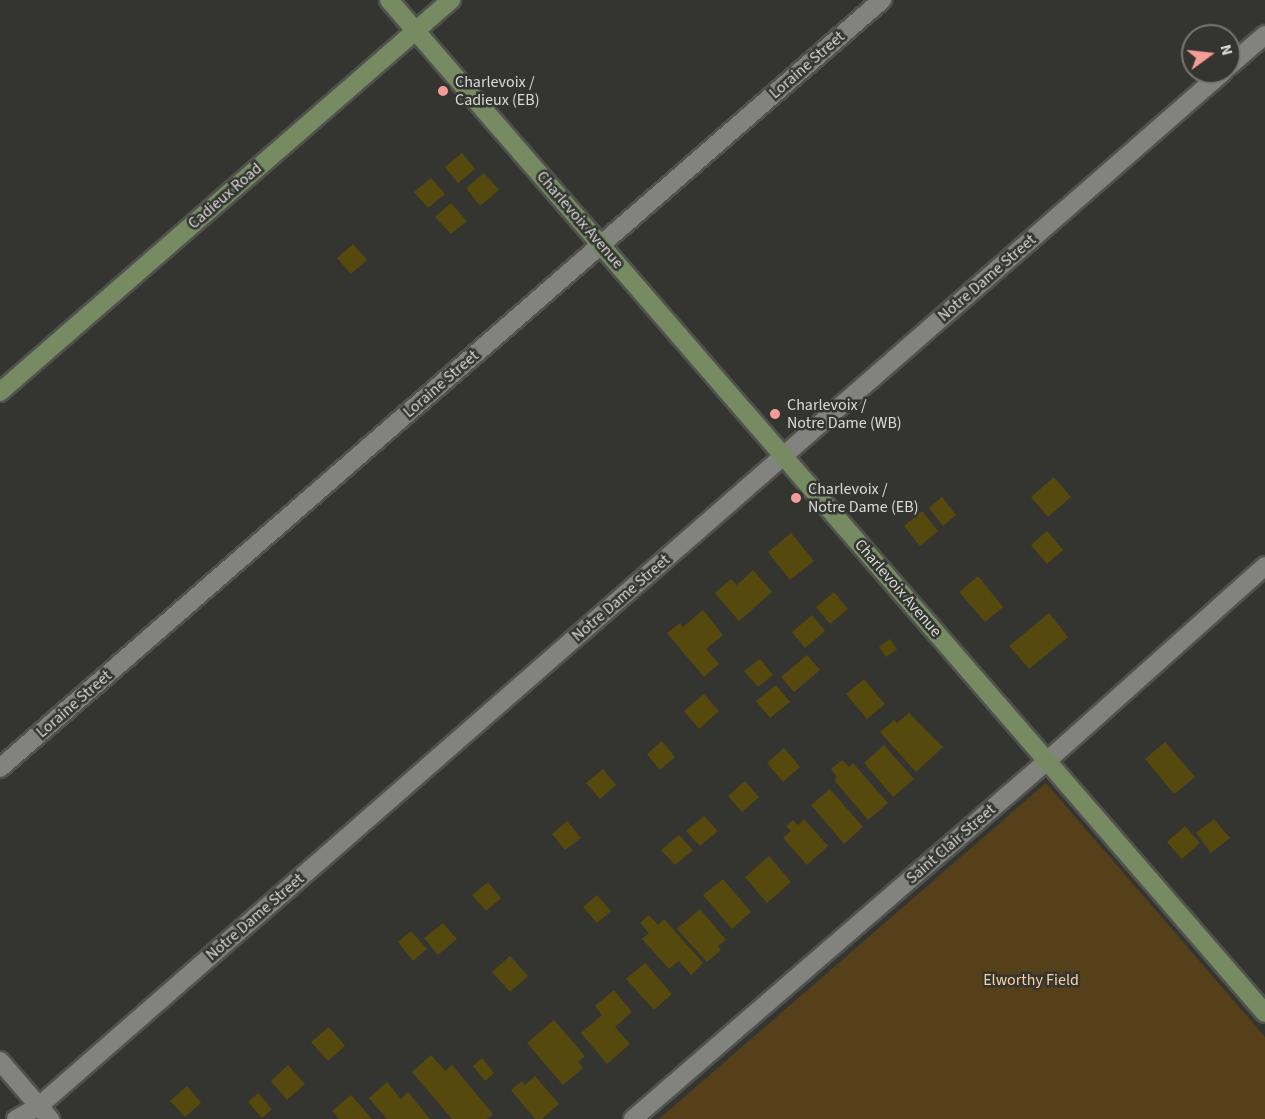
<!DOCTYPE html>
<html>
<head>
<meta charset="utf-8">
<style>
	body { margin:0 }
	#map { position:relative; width:1265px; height:1119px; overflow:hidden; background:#343531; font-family:"Source Sans 3",sans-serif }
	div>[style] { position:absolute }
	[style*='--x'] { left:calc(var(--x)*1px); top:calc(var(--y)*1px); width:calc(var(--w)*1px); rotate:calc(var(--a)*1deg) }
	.green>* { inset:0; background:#56401a }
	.building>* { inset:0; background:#55490e }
	.roads { filter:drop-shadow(2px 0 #51524e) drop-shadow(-2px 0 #51524e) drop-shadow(0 2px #51524e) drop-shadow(0 -2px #51524e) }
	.street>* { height:18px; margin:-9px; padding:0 9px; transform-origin:9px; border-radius:9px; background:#82837e }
	.secondary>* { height:18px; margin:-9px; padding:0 9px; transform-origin:9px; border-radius:9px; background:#768b62 }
	.dots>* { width:16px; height:16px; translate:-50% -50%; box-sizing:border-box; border:3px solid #343531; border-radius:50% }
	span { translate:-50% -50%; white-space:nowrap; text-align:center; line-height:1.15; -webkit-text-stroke:5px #343531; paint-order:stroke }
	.street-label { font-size:16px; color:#dadad8 }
	.poi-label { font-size:16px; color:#dadad8 }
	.left { translate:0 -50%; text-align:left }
	.park-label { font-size:16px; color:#f9d49a }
	.north { position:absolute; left:1181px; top:24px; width:60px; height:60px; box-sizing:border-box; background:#343531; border:2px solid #767774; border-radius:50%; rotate:75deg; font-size:16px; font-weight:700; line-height:24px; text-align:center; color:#dadad8 }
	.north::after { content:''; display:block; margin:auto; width:21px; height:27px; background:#f59b98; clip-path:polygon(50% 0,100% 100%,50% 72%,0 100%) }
</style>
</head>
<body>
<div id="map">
	<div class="green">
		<i style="clip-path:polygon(1046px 783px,1265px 1037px,1265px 1119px,659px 1119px)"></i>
	</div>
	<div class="building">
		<i style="clip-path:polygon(462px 153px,475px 169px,458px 183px,445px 167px)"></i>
		<i style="clip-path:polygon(484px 173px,499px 190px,480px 206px,466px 188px)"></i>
		<i style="clip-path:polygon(431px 178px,445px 194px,428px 208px,414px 192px)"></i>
		<i style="clip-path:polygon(451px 203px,467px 221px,451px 234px,435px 217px)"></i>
		<i style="clip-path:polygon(353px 244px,367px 260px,351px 274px,337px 258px)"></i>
		<i style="clip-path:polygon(1054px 477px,1071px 497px,1048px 517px,1031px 497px)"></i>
		<i style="clip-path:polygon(942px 497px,956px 515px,943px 526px,929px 508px)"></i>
		<i style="clip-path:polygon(922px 511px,938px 531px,920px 546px,904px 526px)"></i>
		<i style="clip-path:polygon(1047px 531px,1063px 550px,1047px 564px,1031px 545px)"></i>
		<i style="clip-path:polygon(791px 533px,814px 561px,790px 580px,768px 552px)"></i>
		<i style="clip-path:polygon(753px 570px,772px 592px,739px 621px,715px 593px,731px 579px,737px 585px)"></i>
		<i style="clip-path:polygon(978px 576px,1003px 607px,985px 622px,959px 592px)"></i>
		<i style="clip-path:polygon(834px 592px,848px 609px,830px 624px,816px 607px)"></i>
		<i style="clip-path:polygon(703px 610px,723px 635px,706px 649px,719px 664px,704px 677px,667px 633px,680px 623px,683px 627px)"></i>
		<i style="clip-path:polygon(1049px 613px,1068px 637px,1029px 669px,1009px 646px)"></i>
		<i style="clip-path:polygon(812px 615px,825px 631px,805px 648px,792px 632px)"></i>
		<i style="clip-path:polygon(890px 639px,897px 649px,886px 657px,879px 647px)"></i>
		<i style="clip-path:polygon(807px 655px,820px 670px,794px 692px,781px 677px)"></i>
		<i style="clip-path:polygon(760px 659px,773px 675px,758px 687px,744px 671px)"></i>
		<i style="clip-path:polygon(864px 679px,885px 704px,867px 719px,846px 694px)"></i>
		<i style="clip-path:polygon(776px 685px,790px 702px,770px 718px,756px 701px)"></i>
		<i style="clip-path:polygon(704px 694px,719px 711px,699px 729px,684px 711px)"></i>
		<i style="clip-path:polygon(909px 713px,943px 747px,916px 772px,880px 732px,894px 720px,897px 723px)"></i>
		<i style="clip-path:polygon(662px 741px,675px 757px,660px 770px,647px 754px)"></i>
		<i style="clip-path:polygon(1165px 742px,1195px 777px,1174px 794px,1145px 759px)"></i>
		<i style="clip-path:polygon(884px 745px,914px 779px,893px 797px,864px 763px)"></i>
		<i style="clip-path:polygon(784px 748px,800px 767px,783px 782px,767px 763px)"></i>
		<i style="clip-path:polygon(842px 760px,849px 767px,853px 763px,888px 803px,868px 820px,834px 780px,837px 777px,831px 769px)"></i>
		<i style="clip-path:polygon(603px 769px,616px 785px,600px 799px,586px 783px)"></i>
		<i style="clip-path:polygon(745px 781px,759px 797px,742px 812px,728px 796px)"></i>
		<i style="clip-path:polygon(830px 789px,863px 827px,844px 844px,811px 805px)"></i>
		<i style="clip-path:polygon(704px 816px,718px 831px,700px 846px,686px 831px)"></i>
		<i style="clip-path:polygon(804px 819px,828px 846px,807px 865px,783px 838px,791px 831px,786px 826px,793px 820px,798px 825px)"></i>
		<i style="clip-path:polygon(1214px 819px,1230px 838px,1211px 853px,1196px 833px)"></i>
		<i style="clip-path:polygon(567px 821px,581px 838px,565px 850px,552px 834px)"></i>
		<i style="clip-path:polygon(1185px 826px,1200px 843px,1182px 859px,1167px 842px)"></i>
		<i style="clip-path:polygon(679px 835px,693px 850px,675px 865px,661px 850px)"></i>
		<i style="clip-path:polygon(769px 856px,791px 882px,767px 903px,745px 877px)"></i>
		<i style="clip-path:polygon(723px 879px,751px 912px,732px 929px,703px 895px)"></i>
		<i style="clip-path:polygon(488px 882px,501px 898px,486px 911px,472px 895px)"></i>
		<i style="clip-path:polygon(597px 895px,611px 911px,597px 923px,583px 907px)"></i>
		<i style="clip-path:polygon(700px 909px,726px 940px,718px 946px,721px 950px,707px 962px,677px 929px)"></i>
		<i style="clip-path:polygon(649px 915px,658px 925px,664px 919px,703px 963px,691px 975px,679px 961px,669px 969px,642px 939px,649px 933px,640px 923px)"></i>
		<i style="clip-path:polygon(443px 923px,457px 939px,438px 955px,424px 938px)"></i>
		<i style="clip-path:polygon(411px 931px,427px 949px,413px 961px,398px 942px)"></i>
		<i style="clip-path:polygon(510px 956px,528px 976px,510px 992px,492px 972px)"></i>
		<i style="clip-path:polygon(645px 963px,672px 994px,654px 1010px,626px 979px)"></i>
		<i style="clip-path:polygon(614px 990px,632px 1012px,615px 1027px,630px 1044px,607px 1064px,581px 1033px,602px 1015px,595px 1006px)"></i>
		<i style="clip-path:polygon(554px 1020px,585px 1056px,578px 1062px,583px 1068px,563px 1085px,527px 1043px)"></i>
		<i style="clip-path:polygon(329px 1027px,345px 1046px,328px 1061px,311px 1042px)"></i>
		<i style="clip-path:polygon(431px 1055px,445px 1071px,452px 1065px,493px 1114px,487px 1119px,452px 1119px,412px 1072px)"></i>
		<i style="clip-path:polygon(482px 1058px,494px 1073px,485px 1081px,473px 1066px)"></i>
		<i style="clip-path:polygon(288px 1065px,305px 1084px,287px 1100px,271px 1081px)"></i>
		<i style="clip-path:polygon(535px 1076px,559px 1104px,542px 1119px,535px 1119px,511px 1090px,522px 1081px,525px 1085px)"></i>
		<i style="clip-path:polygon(387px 1082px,401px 1099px,408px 1092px,430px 1119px,387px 1119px,369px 1098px)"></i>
		<i style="clip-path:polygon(187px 1086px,201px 1103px,185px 1117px,170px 1101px)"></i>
		<i style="clip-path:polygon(258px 1093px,272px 1109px,262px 1118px,248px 1102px)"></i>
		<i style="clip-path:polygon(351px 1095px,372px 1119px,339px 1119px,332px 1111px)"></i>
	</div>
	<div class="roads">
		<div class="street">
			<i style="--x:1229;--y:66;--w:48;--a:-40.7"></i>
			<i style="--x:0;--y:768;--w:1170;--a:-41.05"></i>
			<i style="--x:0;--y:1061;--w:77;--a:49.2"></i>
			<i style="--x:16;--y:1119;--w:26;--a:-29"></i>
			<i style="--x:39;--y:1106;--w:1572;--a:-41.13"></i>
			<i style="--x:633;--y:1119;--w:547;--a:-40.85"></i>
			<i style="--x:1047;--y:761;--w:292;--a:-41.8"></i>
		</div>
		<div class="secondary">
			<i style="--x:389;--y:0;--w:1339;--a:49.15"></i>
			<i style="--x:0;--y:392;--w:598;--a:-41"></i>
		</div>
	</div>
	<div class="dots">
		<i style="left:443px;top:91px;background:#f59b98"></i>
		<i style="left:775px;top:414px;background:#f59b98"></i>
		<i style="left:796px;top:498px;background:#f59b98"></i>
	</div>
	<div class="street-label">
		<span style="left:807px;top:65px;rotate:-41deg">Loraine Street</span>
		<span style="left:225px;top:196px;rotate:-41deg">Cadieux Road</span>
		<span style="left:580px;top:220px;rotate:49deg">Charlevoix Avenue</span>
		<span style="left:987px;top:278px;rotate:-41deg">Notre Dame Street</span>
		<span style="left:441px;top:384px;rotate:-41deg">Loraine Street</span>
		<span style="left:898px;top:588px;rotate:49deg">Charlevoix Avenue</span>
		<span style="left:621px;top:598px;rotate:-41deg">Notre Dame Street</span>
		<span style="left:74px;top:704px;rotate:-41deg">Loraine Street</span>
		<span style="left:951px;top:844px;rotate:-41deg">Saint Clair Street</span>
		<span style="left:255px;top:917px;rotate:-41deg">Notre Dame Street</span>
	</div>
	<div class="poi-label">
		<span class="left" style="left:455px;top:91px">Charlevoix /<br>Cadieux (EB)</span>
		<span class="left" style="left:787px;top:414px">Charlevoix /<br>Notre Dame (WB)</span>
		<span class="left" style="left:808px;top:498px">Charlevoix /<br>Notre Dame (EB)</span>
	</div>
	<div class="park-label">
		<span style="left:1031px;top:980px">Elworthy Field</span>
	</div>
	<div class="north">N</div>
</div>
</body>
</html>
